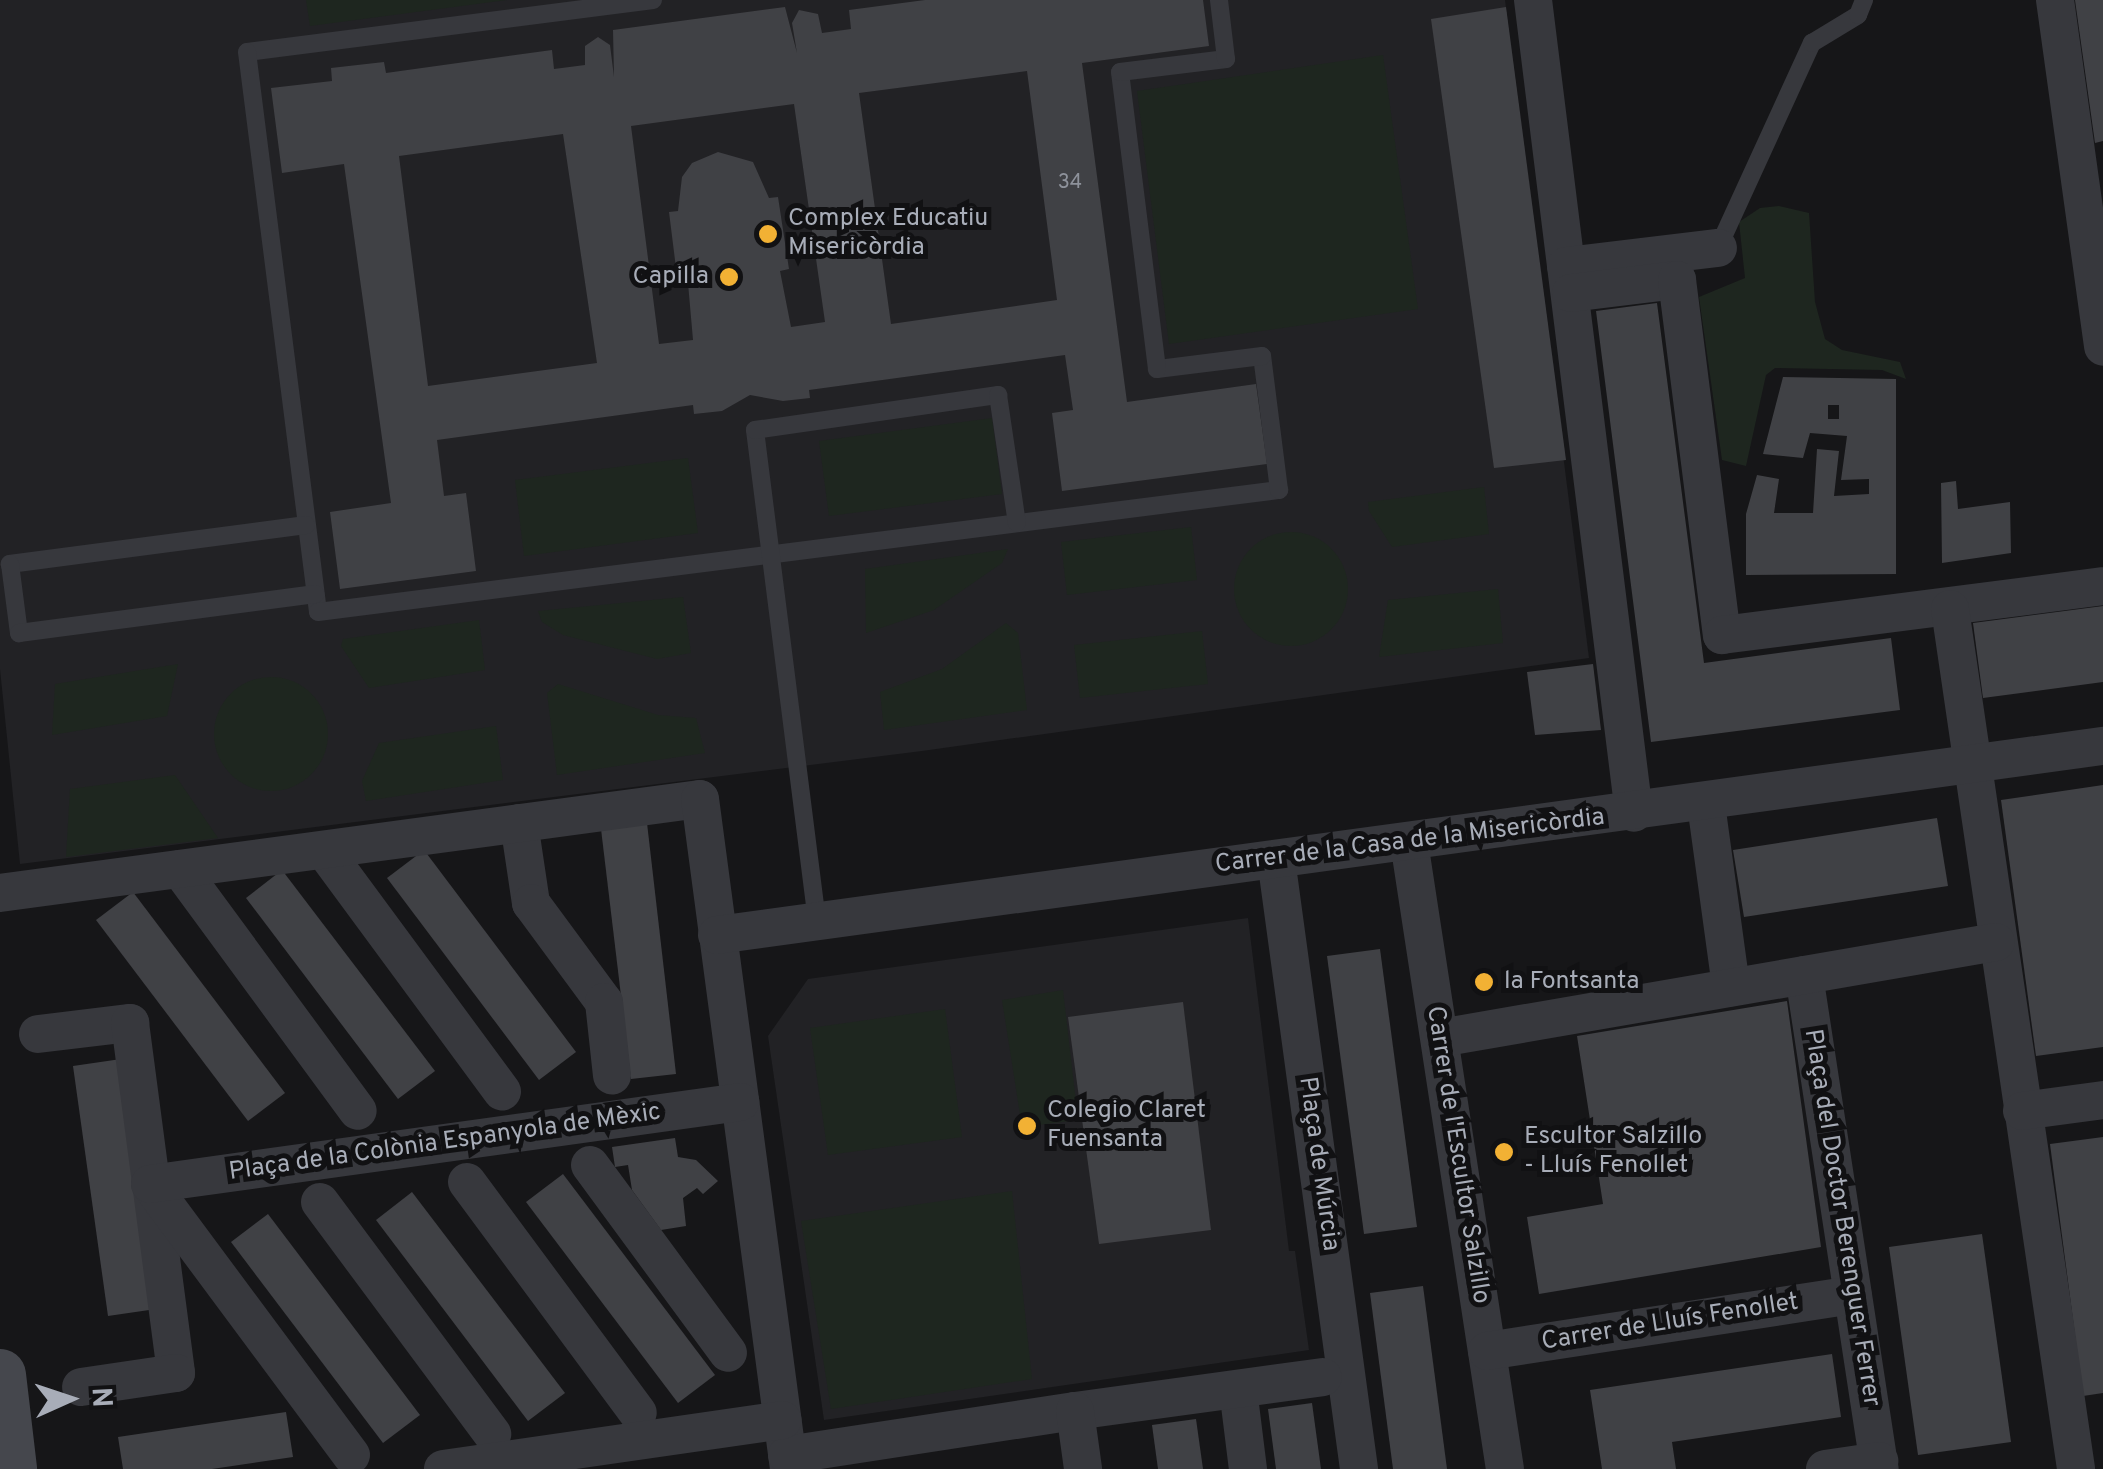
<!DOCTYPE html>
<html>
<head>
<meta charset="utf-8">
<style>
	body { margin:0 }
	#map { position:relative; width:2103px; height:1469px; overflow:hidden; background:#161618; font-family:Overpass,sans-serif }
	div>[style] { position:absolute }
	[style*='--x'] { left:calc(var(--x)*1px); top:calc(var(--y)*1px); width:calc(var(--w)*1px); rotate:calc(var(--a)*1deg) }
	.built>* { inset:0; background:#222225 }
	.green>* { inset:0; background:#1e261f }
	.round { border-radius:50% }
	.building>* { inset:0; background:#404145 }
	.lane>* { height:18px; margin:-9px; padding:0 9px; transform-origin:9px; border-radius:9px; background:#37383d }
	.street>* { height:38px; margin:-19px; padding:0 19px; transform-origin:19px; border-radius:19px; background:#37383d }
	.secondary>* { height:52px; margin:-26px; padding:0 26px; transform-origin:26px; border-radius:26px; background:#45474d }
	.dots>* { width:28px; height:28px; translate:-50% -50%; box-sizing:border-box; border:5px solid #111113; border-radius:50% }
	span { translate:-50% -50%; white-space:nowrap; text-align:center; line-height:1.15; -webkit-text-stroke:10px #111113; paint-order:stroke }
	.number-label { font-size:20px; color:#8e929b }
	.number-label span { -webkit-text-stroke-width:0 }
	.poi-label { font-size:25px; color:#a8adb8 }
	.left { translate:0 -50%; text-align:left }
	.right { translate:-100% -50%; text-align:right }
	.street-label { font-size:25px; color:#a8adb8 }
	.north { position:absolute; left:20px; top:1349px; width:100px; height:100px; -webkit-text-stroke:8px #111113; paint-order:stroke; rotate:87deg; font-size:28px; font-weight:700; line-height:40px; text-align:center; color:#a8adb8 }
	.north::after { content:''; display:block; margin:auto; width:35px; height:45px; background:#a8adb8; clip-path:polygon(50% 0,100% 100%,50% 72%,0 100%) }
</style>
</head>
<body>
<div id="map">
	<div class="built">
		<i style="clip-path:polygon(0 0,1505px 0,1589px 658px,922px 751px,20px 864px,0 669px)"></i>
		<i style="clip-path:polygon(1248px 918px,1289px 1251px,1295px 1251px,1309px 1350px,824px 1420px,768px 1036px,808px 979px)"></i>
	</div>
	<div class="green">
		<i style="clip-path:polygon(306px 0,507px 0,310px 26px)"></i>
		<i style="clip-path:polygon(1383px 55px,1418px 309px,1169px 344px,1137px 91px)"></i>
		<i style="clip-path:polygon(1779px 206px,1809px 213px,1815px 302px,1825px 339px,1842px 350px,1900px 362px,1906px 379px,1882px 370px,1775px 368px,1766px 375px,1746px 466px,1722px 460px,1699px 297px,1745px 278px,1739px 222px,1760px 208px)"></i>
		<i style="clip-path:polygon(992px 418px,1002px 494px,829px 516px,819px 441px)"></i>
		<i style="clip-path:polygon(688px 458px,698px 533px,524px 556px,515px 480px)"></i>
		<i style="clip-path:polygon(1484px 487px,1489px 534px,1392px 547px,1369px 511px,1368px 502px)"></i>
		<i style="clip-path:polygon(1191px 527px,1197px 580px,1067px 595px,1061px 542px)"></i>
		<i class="round" style="left:1234px;top:532px;width:114px;height:114px"></i>
		<i style="clip-path:polygon(1008px 549px,1002px 563px,934px 610px,866px 633px,865px 569px)"></i>
		<i style="clip-path:polygon(1498px 589px,1503px 643px,1379px 657px,1388px 600px)"></i>
		<i style="clip-path:polygon(683px 597px,691px 653px,657px 659px,563px 635px,542px 622px,538px 611px)"></i>
		<i style="clip-path:polygon(479px 620px,485px 670px,369px 688px,341px 646px,343px 639px)"></i>
		<i style="clip-path:polygon(1006px 623px,1018px 633px,1027px 710px,884px 730px,880px 692px,942px 669px)"></i>
		<i style="clip-path:polygon(1202px 631px,1208px 684px,1080px 698px,1074px 645px)"></i>
		<i style="clip-path:polygon(178px 664px,167px 716px,52px 735px,55px 684px)"></i>
		<i class="round" style="left:214px;top:677px;width:114px;height:114px"></i>
		<i style="clip-path:polygon(558px 684px,658px 715px,696px 718px,705px 753px,557px 775px,547px 693px)"></i>
		<i style="clip-path:polygon(496px 726px,503px 780px,366px 801px,362px 781px,379px 743px)"></i>
		<i style="clip-path:polygon(175px 775px,218px 838px,66px 857px,70px 789px)"></i>
		<i style="clip-path:polygon(1063px 990px,1078px 1120px,1022px 1127px,1002px 1000px)"></i>
		<i style="clip-path:polygon(945px 1009px,962px 1137px,828px 1155px,810px 1028px)"></i>
		<i style="clip-path:polygon(1012px 1191px,1032px 1379px,831px 1409px,801px 1221px)"></i>
	</div>
	<div class="building">
		<i style="clip-path:polygon(evenodd,925px 0,1203px 0,1209px 46px,1082px 63px,1127px 402px,1256px 384px,1267px 464px,1062px 491px,1052px 413px,1073px 410px,1065px 355px,809px 390px,810px 398px,783px 401px,750px 395px,722px 411px,694px 414px,693px 405px,437px 440px,444px 496px,466px 493px,476px 571px,340px 589px,330px 512px,391px 503px,344px 164px,282px 173px,271px 88px,332px 81px,331px 68px,384px 62px,386px 73px,552px 50px,554px 69px,585px 65px,585px 46px,598px 37px,610px 45px,614px 77px,613px 30px,785px 7px,797px 53px,792px 23px,799px 10px,818px 14px,822px 33px,851px 29px,849px 10px,925px 0,1027px 71px,1057px 300px,891px 324px,859px 93px,1027px 71px,925px 0,794px 104px,825px 322px,791px 327px,780px 271px,789px 269px,778px 197px,769px 198px,753px 162px,718px 152px,692px 163px,682px 177px,678px 211px,669px 212px,678px 284px,688px 283px,693px 340px,659px 344px,631px 126px,794px 104px,925px 0,563px 134px,597px 363px,428px 386px,399px 156px,563px 134px)"></i>
		<i style="clip-path:polygon(2075px 0,2103px 0,2103px 141px,2095px 143px)"></i>
		<i style="clip-path:polygon(1506px 7px,1566px 460px,1494px 468px,1431px 19px)"></i>
		<i style="clip-path:polygon(1657px 303px,1704px 663px,1891px 638px,1900px 710px,1651px 742px,1596px 311px)"></i>
		<i style="clip-path:polygon(evenodd,1783px 377px,1896px 379px,1896px 574px,1746px 575px,1746px 514px,1757px 475px,1779px 479px,1774px 513px,1813px 513px,1817px 449px,1839px 451px,1834px 496px,1869px 494px,1869px 479px,1841px 480px,1847px 436px,1810px 433px,1803px 458px,1763px 454px,1783px 377px,1828px 405px,1839px 405px,1839px 419px,1828px 419px,1828px 405px)"></i>
		<i style="clip-path:polygon(1956px 481px,1958px 509px,2010px 502px,2011px 553px,1942px 563px,1941px 483px)"></i>
		<i style="clip-path:polygon(2103px 606px,2103px 682px,1983px 698px,1973px 623px)"></i>
		<i style="clip-path:polygon(1593px 664px,1601px 730px,1535px 735px,1527px 672px)"></i>
		<i style="clip-path:polygon(2103px 785px,2103px 1047px,2036px 1056px,2001px 800px)"></i>
		<i style="clip-path:polygon(1937px 818px,1948px 886px,1744px 917px,1733px 850px)"></i>
		<i style="clip-path:polygon(647px 823px,676px 1074px,631px 1079px,601px 829px)"></i>
		<i style="clip-path:polygon(424px 850px,576px 1052px,539px 1080px,387px 878px)"></i>
		<i style="clip-path:polygon(282px 870px,435px 1071px,398px 1099px,246px 898px)"></i>
		<i style="clip-path:polygon(133px 892px,285px 1093px,248px 1121px,96px 920px)"></i>
		<i style="clip-path:polygon(1380px 949px,1417px 1227px,1364px 1234px,1327px 956px)"></i>
		<i style="clip-path:polygon(1787px 1001px,1821px 1247px,1539px 1294px,1527px 1217px,1603px 1204px,1577px 1036px)"></i>
		<i style="clip-path:polygon(1183px 1002px,1211px 1230px,1099px 1244px,1068px 1017px)"></i>
		<i style="clip-path:polygon(121px 1059px,156px 1309px,108px 1316px,73px 1066px)"></i>
		<i style="clip-path:polygon(2103px 1137px,2103px 1393px,2083px 1396px,2050px 1144px)"></i>
		<i style="clip-path:polygon(675px 1138px,678px 1157px,696px 1160px,718px 1181px,703px 1194px,697px 1188px,683px 1198px,686px 1226px,661px 1230px,632px 1190px,628px 1165px,615px 1167px,612px 1147px)"></i>
		<i style="clip-path:polygon(563px 1174px,715px 1375px,678px 1403px,526px 1202px)"></i>
		<i style="clip-path:polygon(412px 1192px,565px 1393px,528px 1421px,376px 1220px)"></i>
		<i style="clip-path:polygon(268px 1214px,420px 1415px,383px 1443px,231px 1242px)"></i>
		<i style="clip-path:polygon(1982px 1234px,2011px 1442px,1918px 1455px,1889px 1247px)"></i>
		<i style="clip-path:polygon(1423px 1286px,1447px 1469px,1393px 1469px,1370px 1293px)"></i>
		<i style="clip-path:polygon(1832px 1354px,1841px 1417px,1672px 1442px,1676px 1469px,1602px 1469px,1590px 1390px)"></i>
		<i style="clip-path:polygon(1312px 1403px,1321px 1469px,1276px 1469px,1268px 1409px)"></i>
		<i style="clip-path:polygon(286px 1412px,293px 1457px,212px 1469px,123px 1469px,118px 1437px)"></i>
		<i style="clip-path:polygon(1196px 1419px,1203px 1469px,1158px 1469px,1152px 1425px)"></i>
	</div>
	<div class="lane">
		<i style="--x:653;--y:0;--w:409;--a:172.7"></i>
		<i style="--x:247;--y:52;--w:564;--a:82.77"></i>
		<i style="--x:318;--y:612;--w:969;--a:-7.24"></i>
		<i style="--x:1279;--y:490;--w:135;--a:-97.2"></i>
		<i style="--x:1262;--y:356;--w:106;--a:172.9"></i>
		<i style="--x:1157;--y:369;--w:299;--a:-97.1"></i>
		<i style="--x:1120;--y:72;--w:107;--a:-7"></i>
		<i style="--x:1226;--y:59;--w:59;--a:-96.8"></i>
		<i style="--x:1718;--y:248;--w:226;--a:-65.4"></i>
		<i style="--x:1812;--y:43;--w:54;--a:-31.3"></i>
		<i style="--x:1858;--y:15;--w:16;--a:-68"></i>
		<i style="--x:306;--y:525;--w:299;--a:172.5"></i>
		<i style="--x:10;--y:564;--w:70;--a:82.6"></i>
		<i style="--x:19;--y:633;--w:299;--a:-7.5"></i>
		<i style="--x:817;--y:921;--w:495;--a:-97.2"></i>
		<i style="--x:755;--y:430;--w:246;--a:-8.2"></i>
		<i style="--x:998;--y:395;--w:129;--a:81.6"></i>
	</div>
	<div class="street">
		<i style="--x:1533;--y:0;--w:819;--a:82.92"></i>
		<i style="--x:2055;--y:0;--w:350;--a:82.1"></i>
		<i style="--x:1566;--y:266;--w:153;--a:-6.8"></i>
		<i style="--x:1571;--y:293;--w:107;--a:-7"></i>
		<i style="--x:1677;--y:280;--w:358;--a:82.8"></i>
		<i style="--x:1722;--y:635;--w:384;--a:-7.3"></i>
		<i style="--x:1950;--y:609;--w:869;--a:81.66"></i>
		<i style="--x:1706;--y:804;--w:185;--a:82.2"></i>
		<i style="--x:519;--y:823;--w:81;--a:81.5"></i>
		<i style="--x:531;--y:903;--w:123;--a:53.6"></i>
		<i style="--x:604;--y:1002;--w:74;--a:83.8"></i>
		<i style="--x:1409;--y:842;--w:634;--a:81.3"></i>
		<i style="--x:324;--y:850;--w:300;--a:53.6"></i>
		<i style="--x:1276;--y:859;--w:616;--a:82.25"></i>
		<i style="--x:180;--y:869;--w:300;--a:53.7"></i>
		<i style="--x:0;--y:893;--w:706;--a:-7.65"></i>
		<i style="--x:700;--y:799;--w:676;--a:82.43"></i>
		<i style="--x:717;--y:935;--w:1399;--a:-7.77"></i>
		<i style="--x:1804;--y:975;--w:500;--a:81.3"></i>
		<i style="--x:38;--y:1034;--w:93;--a:-6.8"></i>
		<i style="--x:130;--y:1023;--w:353;--a:82.5"></i>
		<i style="--x:176;--y:1373;--w:96;--a:171.6"></i>
		<i style="--x:1440;--y:1038;--w:564;--a:-9.8"></i>
		<i style="--x:2022;--y:1111;--w:82;--a:-7.7"></i>
		<i style="--x:590;--y:1165;--w:233;--a:53.7"></i>
		<i style="--x:467;--y:1182;--w:287;--a:53.5"></i>
		<i style="--x:320;--y:1202;--w:289;--a:53.4"></i>
		<i style="--x:1487;--y:1351;--w:370;--a:-8.7"></i>
		<i style="--x:1238;--y:1389;--w:81;--a:82.9"></i>
		<i style="--x:1075;--y:1411;--w:250;--a:-7.8"></i>
		<i style="--x:351;--y:1455;--w:337;--a:-126.6"></i>
		<i style="--x:150;--y:1184;--w:596;--a:-7.91"></i>
		<i style="--x:787;--y:1455;--w:291;--a:-8.7"></i>
		<i style="--x:1075;--y:1411;--w:59;--a:82.1"></i>
		<i style="--x:443;--y:1469;--w:343;--a:-8.2"></i>
		<i style="--x:1825;--y:1469;--w:55;--a:-8.4"></i>
	</div>
	<div class="secondary">
		<i style="--x:0;--y:1375;--w:95;--a:83.3"></i>
	</div>
	<div class="dots">
		<i style="left:768px;top:234px;background:#f2b134"></i>
		<i style="left:729px;top:277px;background:#f2b134"></i>
		<i style="left:1484px;top:982px;background:#f2b134"></i>
		<i style="left:1027px;top:1126px;background:#f2b134"></i>
		<i style="left:1504px;top:1152px;background:#f2b134"></i>
	</div>
	<div class="number-label">
		<span style="left:1070px;top:183px">34</span>
	</div>
	<div class="poi-label">
		<span class="left" style="left:788px;top:234px">Complex Educatiu<br>Misericòrdia</span>
		<span class="right" style="left:709px;top:277px">Capilla</span>
		<span class="left" style="left:1504px;top:982px">la Fontsanta</span>
		<span class="left" style="left:1047px;top:1126px">Colegio Claret<br>Fuensanta</span>
		<span class="left" style="left:1524px;top:1152px">Escultor Salzillo<br>- Lluís Fenollet</span>
	</div>
	<div class="street-label">
		<span style="left:1410px;top:842px;rotate:-7deg">Carrer de la Casa de la Misericòrdia</span>
		<span style="left:445px;top:1143px;rotate:-8deg">Plaça de la Colònia Espanyola de Mèxic</span>
		<span style="left:1457px;top:1155px;rotate:81deg">Carrer de l'Escultor Salzillo</span>
		<span style="left:1318px;top:1164px;rotate:82deg">Plaça de Múrcia</span>
		<span style="left:1841px;top:1218px;rotate:81deg">Plaça del Doctor Berenguer Ferrer</span>
		<span style="left:1670px;top:1323px;rotate:-9deg">Carrer de Lluís Fenollet</span>
	</div>
	<div class="north">N</div>
</div>
</body>
</html>
